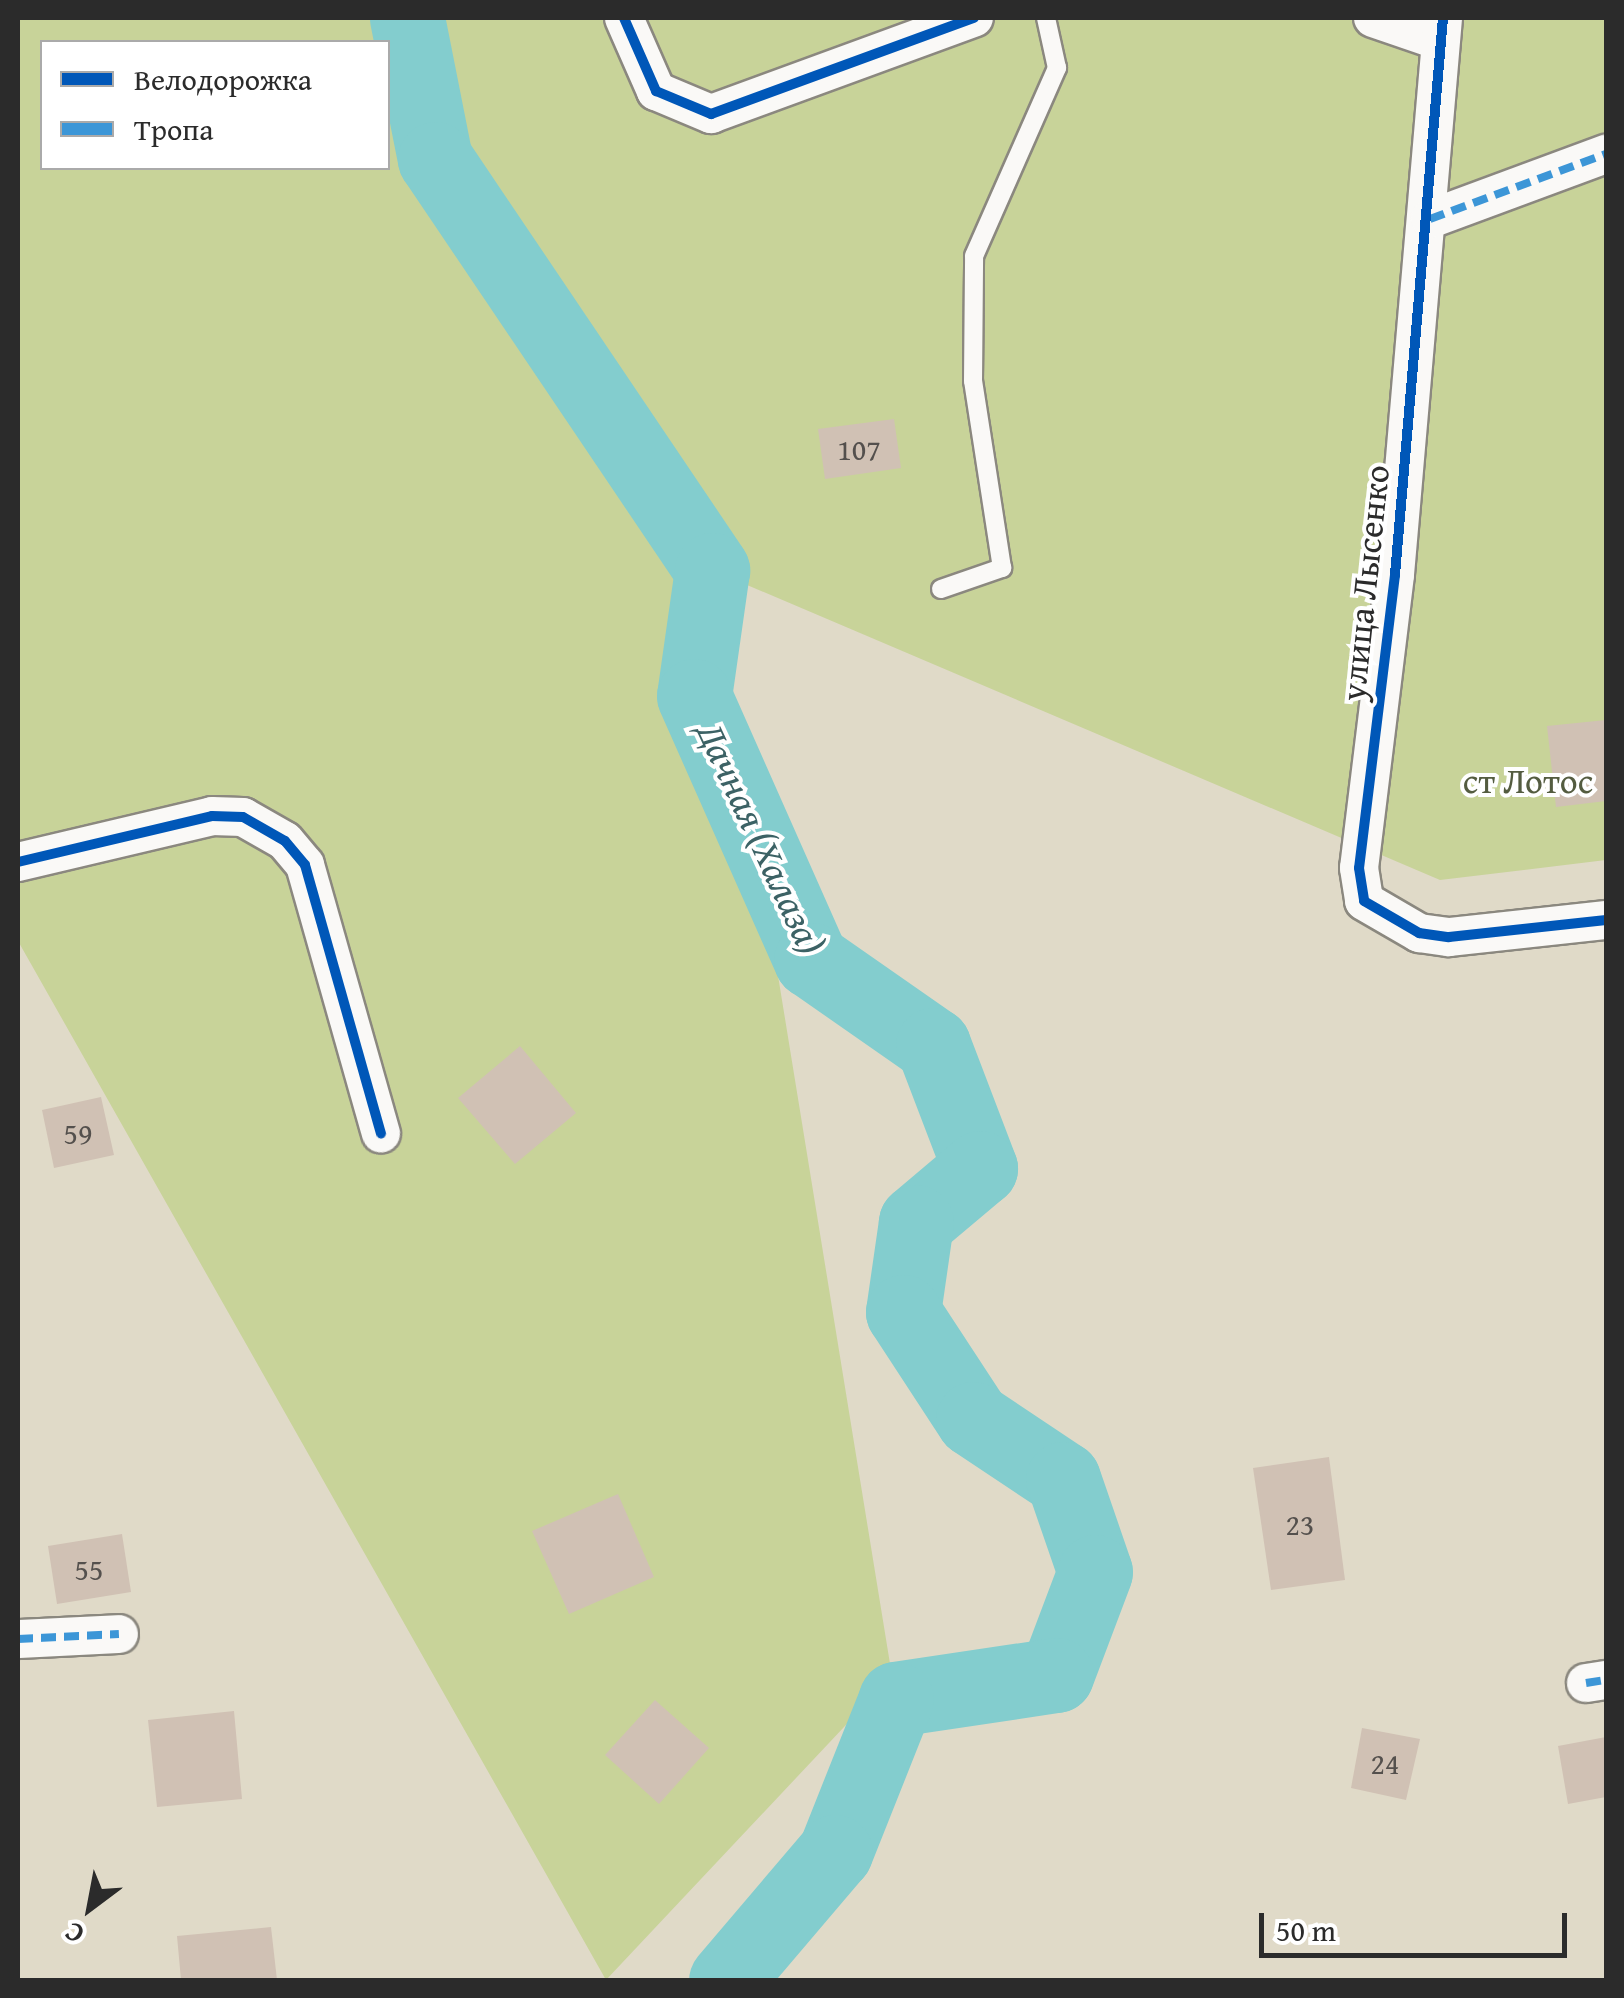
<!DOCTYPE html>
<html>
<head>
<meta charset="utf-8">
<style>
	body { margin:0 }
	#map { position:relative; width:1624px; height:1998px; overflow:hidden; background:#e0dac8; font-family:"Gentium Book Plus",serif }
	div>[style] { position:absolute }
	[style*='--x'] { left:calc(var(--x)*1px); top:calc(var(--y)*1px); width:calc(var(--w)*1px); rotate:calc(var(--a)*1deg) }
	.green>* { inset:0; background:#c8d399 }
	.river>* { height:75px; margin:-37.5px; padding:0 37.5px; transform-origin:37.5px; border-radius:37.5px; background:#83cdce }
	.building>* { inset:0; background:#d0c1b4 }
	.roads { filter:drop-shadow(2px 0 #8b887f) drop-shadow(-2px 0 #8b887f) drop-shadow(0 2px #8b887f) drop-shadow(0 -2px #8b887f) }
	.service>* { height:18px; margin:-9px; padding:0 9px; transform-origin:9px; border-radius:9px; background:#faf9f7 }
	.minor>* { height:38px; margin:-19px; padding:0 19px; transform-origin:19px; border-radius:19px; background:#faf9f7 }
	.quiet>* { height:8px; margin-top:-4px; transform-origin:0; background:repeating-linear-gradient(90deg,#3c96d7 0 15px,transparent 0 23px) }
	.cycleway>* { height:10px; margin:-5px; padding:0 5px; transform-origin:5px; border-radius:5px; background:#0057b8 }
	span { translate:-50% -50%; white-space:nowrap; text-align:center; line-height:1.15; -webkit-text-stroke:8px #fff; paint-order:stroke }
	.number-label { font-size:30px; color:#54504d }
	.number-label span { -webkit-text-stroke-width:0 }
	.street-label { font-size:35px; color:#2b2b2b }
	.park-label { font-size:35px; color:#545c40 }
	.water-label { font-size:38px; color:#3c6265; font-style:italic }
	.frame { position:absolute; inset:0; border:20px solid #2b2b2b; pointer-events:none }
	.legend { position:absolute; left:40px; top:40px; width:350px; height:130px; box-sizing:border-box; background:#fff; border:2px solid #aaa; margin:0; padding:12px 18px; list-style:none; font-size:30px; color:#2b2b2b }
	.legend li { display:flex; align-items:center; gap:20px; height:50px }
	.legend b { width:50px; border:2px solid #aaa }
	.north { position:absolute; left:40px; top:1858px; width:100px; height:100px; -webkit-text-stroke:8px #fff; paint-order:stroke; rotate:212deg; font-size:28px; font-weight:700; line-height:40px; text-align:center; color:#2b2b2b }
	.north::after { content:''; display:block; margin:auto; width:35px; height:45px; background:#2b2b2b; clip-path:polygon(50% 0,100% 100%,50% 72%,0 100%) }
	.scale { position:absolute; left:1259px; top:1913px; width:308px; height:45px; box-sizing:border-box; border:5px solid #2b2b2b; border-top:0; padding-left:12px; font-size:30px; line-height:35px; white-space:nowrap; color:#2b2b2b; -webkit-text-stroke:8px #fff; paint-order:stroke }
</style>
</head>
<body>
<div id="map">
	<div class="green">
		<i style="clip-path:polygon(evenodd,18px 18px,1606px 18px,1606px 860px,1440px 880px,712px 570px,892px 1676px,606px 1980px,18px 941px,18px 18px,42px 42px,388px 42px,388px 168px,42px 168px,42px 42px)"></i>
	</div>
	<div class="river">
		<i style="--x:407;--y:18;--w:144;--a:78.8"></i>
		<i style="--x:435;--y:159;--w:496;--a:56"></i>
		<i style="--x:712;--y:570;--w:127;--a:98.1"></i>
		<i style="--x:694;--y:696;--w:289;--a:66.1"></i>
		<i style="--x:811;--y:960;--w:149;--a:34.9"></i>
		<i style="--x:933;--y:1045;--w:132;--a:69.1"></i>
		<i style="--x:980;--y:1168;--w:84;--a:139.8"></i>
		<i style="--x:916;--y:1222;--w:91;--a:98.2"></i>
		<i style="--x:903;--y:1312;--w:128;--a:56.8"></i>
		<i style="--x:973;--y:1419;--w:108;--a:33.7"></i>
		<i style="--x:1063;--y:1479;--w:98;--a:71"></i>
		<i style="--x:1095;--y:1572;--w:110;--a:110.7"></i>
		<i style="--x:1056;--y:1675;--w:162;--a:171.5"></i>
		<i style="--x:896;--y:1699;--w:165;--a:111.7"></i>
		<i style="--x:835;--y:1852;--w:168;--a:130.4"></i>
	</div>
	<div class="building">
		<i style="clip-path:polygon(894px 419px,901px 468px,825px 479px,818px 429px)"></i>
		<i style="clip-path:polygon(1606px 720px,1606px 801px,1556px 807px,1547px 726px)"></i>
		<i style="clip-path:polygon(520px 1046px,576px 1113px,515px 1164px,458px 1098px)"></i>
		<i style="clip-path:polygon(101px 1097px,114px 1155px,54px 1168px,42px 1110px)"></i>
		<i style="clip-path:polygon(1329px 1457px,1345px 1580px,1271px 1590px,1253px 1468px)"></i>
		<i style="clip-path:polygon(618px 1494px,654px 1577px,569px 1614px,532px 1531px)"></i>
		<i style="clip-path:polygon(122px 1534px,131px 1592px,57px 1604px,48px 1546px)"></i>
		<i style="clip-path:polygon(655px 1700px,709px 1748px,659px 1804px,605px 1755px)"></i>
		<i style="clip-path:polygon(234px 1711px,242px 1799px,157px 1807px,148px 1720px)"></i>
		<i style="clip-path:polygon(1362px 1728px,1420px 1739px,1406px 1800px,1351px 1788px)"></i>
		<i style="clip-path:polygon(1606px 1737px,1606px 1797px,1568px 1804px,1558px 1746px)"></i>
		<i style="clip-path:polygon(271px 1927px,277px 1980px,181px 1980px,177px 1936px)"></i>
	</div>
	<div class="roads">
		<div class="service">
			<i style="--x:941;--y:589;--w:65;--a:-19"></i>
			<i style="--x:1002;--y:568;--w:189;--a:-98.8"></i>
			<i style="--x:973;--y:381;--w:125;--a:-89.5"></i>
			<i style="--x:974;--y:256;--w:206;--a:-66.2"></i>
			<i style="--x:1057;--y:68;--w:51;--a:-102.4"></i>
		</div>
		<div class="minor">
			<i style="--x:624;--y:18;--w:80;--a:66.3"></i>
			<i style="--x:656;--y:91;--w:60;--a:22.7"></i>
			<i style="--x:711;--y:114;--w:280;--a:-20.1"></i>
			<i style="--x:1373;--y:18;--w:71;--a:18.9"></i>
			<i style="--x:1443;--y:18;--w:559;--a:94.93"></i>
			<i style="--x:1395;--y:575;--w:295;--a:97"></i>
			<i style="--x:1359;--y:868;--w:33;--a:81"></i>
			<i style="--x:1364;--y:901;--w:64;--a:30.2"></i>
			<i style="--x:1419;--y:933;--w:30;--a:8"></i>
			<i style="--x:1449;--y:937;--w:158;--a:-6.2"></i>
			<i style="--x:1430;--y:219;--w:188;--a:-20.3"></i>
			<i style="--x:18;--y:862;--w:199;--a:-13.3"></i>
			<i style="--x:212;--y:816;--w:31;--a:2"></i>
			<i style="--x:243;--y:817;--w:48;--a:29.7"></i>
			<i style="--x:285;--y:841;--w:31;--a:50"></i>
			<i style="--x:305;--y:865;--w:279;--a:74.2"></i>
			<i style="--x:18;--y:1639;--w:101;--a:-2.8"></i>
			<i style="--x:1586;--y:1683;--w:20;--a:-9"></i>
		</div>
	</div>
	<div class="quiet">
		<i style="--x:1430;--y:219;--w:188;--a:-20.3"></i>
		<i style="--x:18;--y:1639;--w:101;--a:-2.8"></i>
		<i style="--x:1586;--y:1683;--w:20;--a:-9"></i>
	</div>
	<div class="cycleway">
		<i style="--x:624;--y:18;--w:80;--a:66.3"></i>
		<i style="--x:656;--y:91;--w:60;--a:22.7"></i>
		<i style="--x:711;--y:114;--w:280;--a:-20.1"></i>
		<i style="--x:1443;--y:18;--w:559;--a:94.93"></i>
		<i style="--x:1395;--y:575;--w:295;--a:97"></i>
		<i style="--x:1359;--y:868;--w:33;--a:81"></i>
		<i style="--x:1364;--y:901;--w:64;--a:30.2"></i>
		<i style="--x:1419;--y:933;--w:30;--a:8"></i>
		<i style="--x:1449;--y:937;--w:158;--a:-6.2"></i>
		<i style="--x:18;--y:862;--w:199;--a:-13.3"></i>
		<i style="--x:212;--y:816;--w:31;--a:2"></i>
		<i style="--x:243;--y:817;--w:48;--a:29.7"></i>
		<i style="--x:285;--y:841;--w:31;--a:50"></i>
		<i style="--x:305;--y:865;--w:279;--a:74.2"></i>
	</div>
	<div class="number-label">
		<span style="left:859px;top:449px">107</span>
		<span style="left:78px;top:1133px">59</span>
		<span style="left:1300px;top:1524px">23</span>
		<span style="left:89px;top:1569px">55</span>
		<span style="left:1385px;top:1763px">24</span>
	</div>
	<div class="street-label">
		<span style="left:1365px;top:583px;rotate:-84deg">улица Лысенко</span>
	</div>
	<div class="park-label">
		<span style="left:1528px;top:781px">ст Лотос</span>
	</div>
	<div class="water-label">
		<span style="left:761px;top:838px;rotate:65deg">Дачная (Халаза)</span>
	</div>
	<div class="frame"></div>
	<ul class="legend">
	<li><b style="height:12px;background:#0057b8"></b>Велодорожка</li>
	<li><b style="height:12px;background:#3c96d7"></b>Тропа</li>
	</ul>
	<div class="north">С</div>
	<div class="scale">50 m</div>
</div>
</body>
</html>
